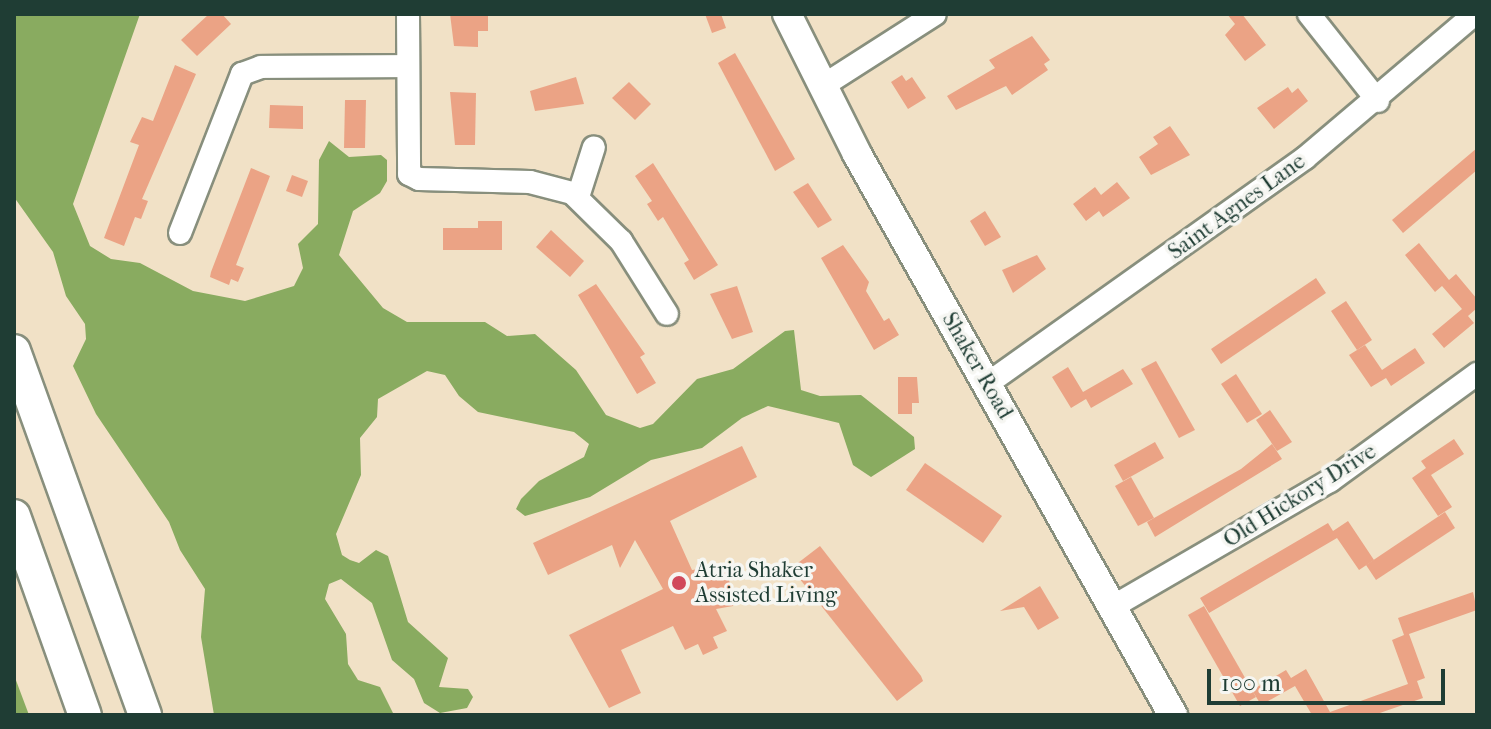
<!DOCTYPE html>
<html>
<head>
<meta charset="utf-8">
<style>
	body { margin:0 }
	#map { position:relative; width:1491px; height:729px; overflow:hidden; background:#f1e1c6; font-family:"IM FELL French Canon",serif }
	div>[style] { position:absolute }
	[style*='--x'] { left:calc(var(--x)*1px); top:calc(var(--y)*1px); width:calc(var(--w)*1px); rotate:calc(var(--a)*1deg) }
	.forest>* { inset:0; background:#89ab60 }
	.building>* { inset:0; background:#eba385 }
	.roads { filter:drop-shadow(2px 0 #888f7d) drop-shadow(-2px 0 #888f7d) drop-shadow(0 2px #888f7d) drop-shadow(0 -2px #888f7d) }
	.minor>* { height:22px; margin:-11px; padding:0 11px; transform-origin:11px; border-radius:11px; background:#fff }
	.major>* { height:28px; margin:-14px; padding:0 14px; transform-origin:14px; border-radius:14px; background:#fff }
	.highway>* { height:32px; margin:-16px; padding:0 16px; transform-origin:16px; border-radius:16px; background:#fff }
	.dots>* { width:22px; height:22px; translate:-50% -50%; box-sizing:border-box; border:4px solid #f6f6f2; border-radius:50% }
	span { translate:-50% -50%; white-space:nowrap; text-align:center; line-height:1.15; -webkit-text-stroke:7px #f6f6f2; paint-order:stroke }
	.street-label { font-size:22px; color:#1f3d34 }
	.poi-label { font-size:22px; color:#1f3d34 }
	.left { translate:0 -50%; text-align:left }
	.frame { position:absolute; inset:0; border:16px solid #1f3d34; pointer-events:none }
	.scale { position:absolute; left:1207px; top:669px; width:238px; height:36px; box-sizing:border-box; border:4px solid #1f3d34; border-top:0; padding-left:10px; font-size:24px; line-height:28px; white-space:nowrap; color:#1f3d34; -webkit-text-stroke:6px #f6f6f2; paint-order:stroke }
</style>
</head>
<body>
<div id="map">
	<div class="forest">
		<i style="clip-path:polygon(14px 14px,140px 14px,73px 204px,90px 246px,111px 259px,140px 263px,193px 291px,245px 301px,294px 286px,303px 268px,298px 244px,318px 224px,319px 160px,329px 141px,349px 157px,381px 155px,387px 160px,387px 181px,380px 193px,353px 211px,339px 255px,383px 308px,407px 322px,485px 322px,507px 336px,535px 334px,576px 370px,606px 415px,640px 428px,653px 424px,697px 379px,733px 369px,785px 331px,794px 330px,801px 390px,820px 396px,861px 395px,914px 437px,915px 449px,871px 477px,853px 465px,839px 423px,768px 406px,742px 418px,702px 448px,651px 460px,590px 497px,525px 516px,516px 509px,521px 499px,539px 481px,584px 457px,589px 444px,574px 432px,478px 412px,459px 396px,445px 375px,427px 371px,378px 399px,377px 417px,360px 438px,361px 475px,336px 534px,342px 555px,350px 560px,359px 563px,376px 550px,388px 556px,408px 622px,448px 658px,439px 687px,468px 689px,473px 697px,467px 708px,440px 713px,424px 703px,414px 679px,392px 660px,372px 603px,341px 579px,329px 584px,325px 599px,346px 634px,348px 664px,358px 680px,380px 687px,394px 715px,214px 715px,201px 637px,205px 589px,180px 550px,169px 522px,96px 414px,73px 366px,86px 339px,85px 324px,66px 296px,53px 252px,14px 197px)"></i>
		<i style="clip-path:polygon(14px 675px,29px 715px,14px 715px)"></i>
	</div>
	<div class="building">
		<i style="clip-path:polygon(209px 14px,222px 14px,231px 24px,197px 56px,181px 40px)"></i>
		<i style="clip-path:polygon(450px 14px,488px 14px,488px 31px,478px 31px,478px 47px,454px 46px)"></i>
		<i style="clip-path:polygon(705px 14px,721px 14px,726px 28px,712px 33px)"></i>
		<i style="clip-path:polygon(1227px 14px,1242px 14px,1266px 45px,1245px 61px,1225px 35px,1235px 24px)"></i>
		<i style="clip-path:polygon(1032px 36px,1050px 60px,1044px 64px,1048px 70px,1012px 95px,1006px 86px,956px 110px,947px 96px,995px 68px,989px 60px)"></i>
		<i style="clip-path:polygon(735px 53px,795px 159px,775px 171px,718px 63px)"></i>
		<i style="clip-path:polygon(175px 65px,196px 74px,142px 199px,148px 201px,141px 219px,135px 217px,124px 246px,104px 238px,139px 145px,130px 142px,142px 117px,153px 121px)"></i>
		<i style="clip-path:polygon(902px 75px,906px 81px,912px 77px,926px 98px,908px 109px,891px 82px)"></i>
		<i style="clip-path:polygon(576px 77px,584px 104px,535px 111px,530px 91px)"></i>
		<i style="clip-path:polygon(629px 82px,651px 104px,635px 120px,612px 98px)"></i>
		<i style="clip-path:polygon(1288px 87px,1292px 93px,1298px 88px,1308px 101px,1274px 129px,1257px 108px)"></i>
		<i style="clip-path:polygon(450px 92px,476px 93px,475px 145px,455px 145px)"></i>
		<i style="clip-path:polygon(345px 100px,366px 100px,365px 148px,344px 148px)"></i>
		<i style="clip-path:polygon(270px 105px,303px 106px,303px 129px,269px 128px)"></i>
		<i style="clip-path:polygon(1170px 126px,1190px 155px,1151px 175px,1139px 157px,1158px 144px,1153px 137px)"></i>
		<i style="clip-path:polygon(1477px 148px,1477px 170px,1403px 233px,1392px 220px)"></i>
		<i style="clip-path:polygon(653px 163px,718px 265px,694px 280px,684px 263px,689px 260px,663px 217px,658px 221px,647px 204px,652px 201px,635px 176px)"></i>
		<i style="clip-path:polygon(251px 168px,270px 176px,236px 265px,244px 268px,238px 282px,231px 279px,229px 285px,210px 277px,211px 272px)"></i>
		<i style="clip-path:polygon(292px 175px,308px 181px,302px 197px,286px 191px)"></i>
		<i style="clip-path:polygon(1117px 182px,1130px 198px,1103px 217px,1099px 211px,1086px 221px,1073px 204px,1095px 187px,1101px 195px)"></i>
		<i style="clip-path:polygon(808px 183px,832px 220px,818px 228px,793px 192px)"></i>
		<i style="clip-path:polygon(985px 211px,1001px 237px,985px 246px,970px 221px)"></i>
		<i style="clip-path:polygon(478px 221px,502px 221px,502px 250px,443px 250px,443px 228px,478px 228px)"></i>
		<i style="clip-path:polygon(551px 230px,584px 261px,570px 277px,536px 247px)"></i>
		<i style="clip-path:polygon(1419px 243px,1449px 280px,1456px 274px,1477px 299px,1477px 308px,1468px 316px,1474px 323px,1444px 348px,1432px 334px,1462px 309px,1442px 286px,1435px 292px,1405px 255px)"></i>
		<i style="clip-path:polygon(843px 245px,869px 282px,866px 291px,884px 321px,889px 318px,899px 335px,874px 350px,821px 258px)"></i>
		<i style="clip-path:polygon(1037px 255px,1046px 269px,1013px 293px,1002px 270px)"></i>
		<i style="clip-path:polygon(1316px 278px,1326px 293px,1221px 364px,1211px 349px)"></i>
		<i style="clip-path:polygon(596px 284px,645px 354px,640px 357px,656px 383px,637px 394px,578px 295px)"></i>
		<i style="clip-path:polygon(737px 286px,753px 332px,732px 339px,710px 294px)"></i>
		<i style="clip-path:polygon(1346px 301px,1372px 340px,1357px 350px,1331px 311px)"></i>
		<i style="clip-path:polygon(1365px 345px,1382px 370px,1415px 348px,1425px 363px,1391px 386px,1386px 378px,1371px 387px,1349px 355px)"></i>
		<i style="clip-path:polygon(1156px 361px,1195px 430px,1179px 438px,1141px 369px)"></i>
		<i style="clip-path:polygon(1068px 367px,1083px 392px,1123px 369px,1133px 384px,1091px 408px,1086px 399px,1071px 408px,1052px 377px)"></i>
		<i style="clip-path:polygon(1236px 374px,1262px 414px,1247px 423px,1221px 384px)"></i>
		<i style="clip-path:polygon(898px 377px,917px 377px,919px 403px,912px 403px,912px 414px,898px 414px)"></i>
		<i style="clip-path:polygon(1270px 410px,1292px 442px,1277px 451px,1256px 420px)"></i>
		<i style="clip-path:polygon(1454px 439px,1464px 454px,1431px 475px,1452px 507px,1438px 516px,1412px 478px,1426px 468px,1421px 461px)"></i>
		<i style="clip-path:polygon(1155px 442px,1164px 458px,1123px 481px,1114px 465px)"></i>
		<i style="clip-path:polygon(1272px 444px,1282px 459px,1155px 537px,1147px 522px,1241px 469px)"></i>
		<i style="clip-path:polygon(742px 446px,757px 477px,670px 521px,692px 570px,727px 565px,733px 606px,716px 609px,727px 631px,713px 637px,718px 648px,703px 655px,698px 644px,685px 650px,673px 626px,621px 650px,641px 693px,609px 708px,569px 635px,663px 589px,635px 540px,620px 568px,612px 545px,548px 575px,533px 543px)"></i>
		<i style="clip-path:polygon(925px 463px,1002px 516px,983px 543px,906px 490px)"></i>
		<i style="clip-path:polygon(1131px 477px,1154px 518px,1138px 526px,1115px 486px)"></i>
		<i style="clip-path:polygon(1445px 512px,1455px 528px,1376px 580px,1366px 565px)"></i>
		<i style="clip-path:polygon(1348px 521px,1374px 560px,1359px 570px,1337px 538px,1209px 613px,1200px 598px,1328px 523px,1333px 531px)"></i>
		<i style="clip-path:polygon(820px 546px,921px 676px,923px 681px,897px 701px,799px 578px,794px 566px)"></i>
		<i style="clip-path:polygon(1040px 586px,1059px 618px,1038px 630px,1024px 607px,1000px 611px)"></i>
		<i style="clip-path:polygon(1473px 592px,1477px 610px,1409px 634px,1425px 678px,1417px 681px,1423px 698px,1374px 715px,1312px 715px,1295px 686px,1261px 705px,1252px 690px,1286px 670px,1291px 678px,1306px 669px,1330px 712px,1408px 684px,1392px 640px,1404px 635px,1398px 618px)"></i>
		<i style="clip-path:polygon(1204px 606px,1256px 697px,1240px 706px,1188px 615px)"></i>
	</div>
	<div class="roads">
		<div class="minor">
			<i style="--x:408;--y:14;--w:160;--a:89.6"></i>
			<i style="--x:409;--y:174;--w:11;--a:27"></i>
			<i style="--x:419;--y:179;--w:111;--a:1.5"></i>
			<i style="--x:530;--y:182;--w:43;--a:14.7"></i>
			<i style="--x:572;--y:193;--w:69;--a:44.4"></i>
			<i style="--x:621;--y:241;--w:86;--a:57.8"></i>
			<i style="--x:1309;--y:14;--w:111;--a:51.6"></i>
			<i style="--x:821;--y:87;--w:135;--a:-32.6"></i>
			<i style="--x:578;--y:197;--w:52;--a:-72.3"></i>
			<i style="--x:180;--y:233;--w:171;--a:-68.7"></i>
			<i style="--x:242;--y:74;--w:20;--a:-20"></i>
			<i style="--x:261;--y:67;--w:146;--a:-0.4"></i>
			<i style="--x:987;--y:384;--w:390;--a:-35.4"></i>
			<i style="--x:1305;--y:158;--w:223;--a:-40.3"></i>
			<i style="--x:1114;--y:606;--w:250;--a:-30.1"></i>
			<i style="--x:1330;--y:481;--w:182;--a:-36.1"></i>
		</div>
		<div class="major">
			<i style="--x:787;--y:14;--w:157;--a:63.4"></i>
			<i style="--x:857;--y:154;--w:644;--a:60.61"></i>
		</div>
		<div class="highway">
			<i style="--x:14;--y:351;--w:387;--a:70.2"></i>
			<i style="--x:14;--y:516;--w:211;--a:70.4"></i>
		</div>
	</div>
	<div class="dots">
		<i style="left:679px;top:583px;background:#d1495b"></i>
	</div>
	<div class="street-label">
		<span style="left:1237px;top:207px;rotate:-36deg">Saint Agnes Lane</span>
		<span style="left:977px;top:366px;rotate:60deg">Shaker Road</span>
		<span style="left:1300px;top:496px;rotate:-32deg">Old Hickory Drive</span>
	</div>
	<div class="poi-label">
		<span class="left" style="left:695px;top:583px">Atria Shaker<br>Assisted Living</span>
	</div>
	<div class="frame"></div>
	<div class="scale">100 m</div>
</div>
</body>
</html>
